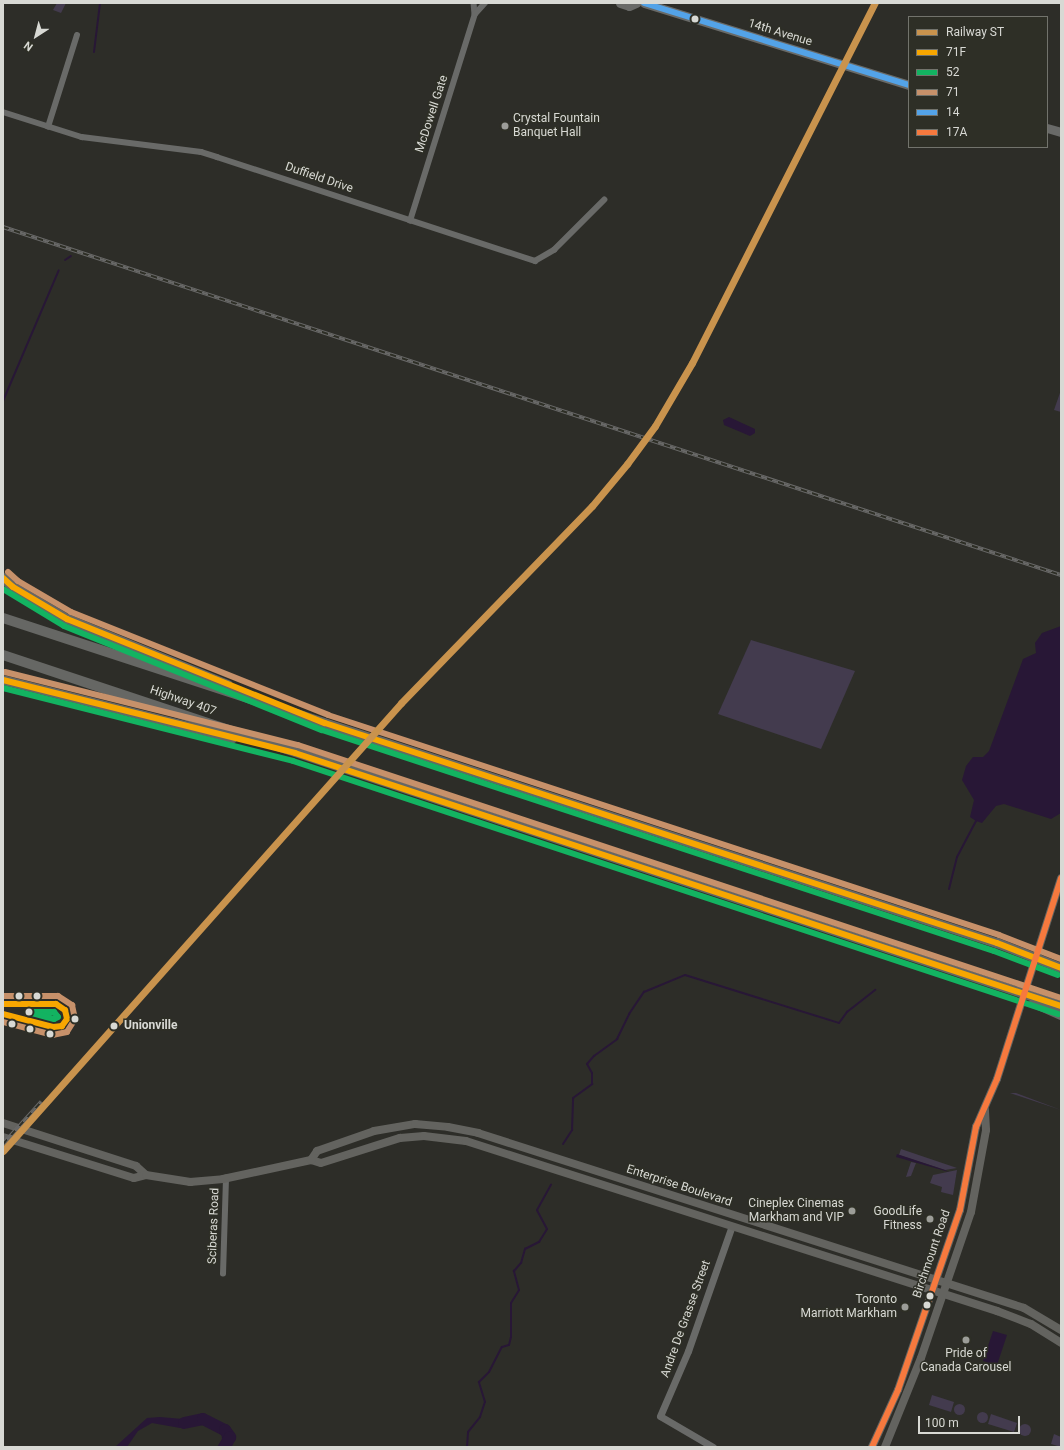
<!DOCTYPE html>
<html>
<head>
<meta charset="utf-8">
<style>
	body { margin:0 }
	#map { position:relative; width:1064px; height:1450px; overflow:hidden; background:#2d2d28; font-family:Roboto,sans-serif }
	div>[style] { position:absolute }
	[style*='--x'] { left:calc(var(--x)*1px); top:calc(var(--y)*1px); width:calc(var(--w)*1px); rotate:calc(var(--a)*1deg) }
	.green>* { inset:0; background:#433b4e }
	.round { border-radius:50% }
	.water>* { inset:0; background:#281736 }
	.stream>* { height:2px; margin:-1px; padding:0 1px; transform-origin:1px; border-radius:1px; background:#281736 }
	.river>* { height:12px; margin:-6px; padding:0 6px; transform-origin:6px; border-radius:6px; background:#281736 }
	.minor>* { height:5.5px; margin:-2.75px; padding:0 2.75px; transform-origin:2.75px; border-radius:2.75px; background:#696a68 }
	.tertiary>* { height:7px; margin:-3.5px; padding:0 3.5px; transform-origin:3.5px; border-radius:3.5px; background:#696a68 }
	.secondary>* { height:8px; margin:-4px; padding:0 4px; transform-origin:4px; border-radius:4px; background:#63635f }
	.primary>* { height:9px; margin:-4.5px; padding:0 4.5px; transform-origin:4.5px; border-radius:4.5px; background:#696a68 }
	.motorway>* { height:10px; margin:-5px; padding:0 5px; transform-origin:5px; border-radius:5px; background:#666764 }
	.rail>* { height:3.5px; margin-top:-1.75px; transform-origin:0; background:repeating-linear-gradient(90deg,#2e2f26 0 6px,#696968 0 12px); box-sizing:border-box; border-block:1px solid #696968 }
	.bus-1>* { height:6px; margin:-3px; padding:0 3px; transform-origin:3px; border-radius:3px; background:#f7a600 }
	.bus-2>* { height:6px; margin:-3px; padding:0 3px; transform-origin:3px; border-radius:3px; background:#13b361 }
	.bus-3>* { height:6px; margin:-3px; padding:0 3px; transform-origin:3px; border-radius:3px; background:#c7916a }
	.bus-4>* { height:6px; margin:-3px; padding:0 3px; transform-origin:3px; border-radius:3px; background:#53a3e8 }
	.bus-5>* { height:6px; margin:-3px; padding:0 3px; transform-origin:3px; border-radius:3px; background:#f6793e }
	.rail-1>* { height:7px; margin:-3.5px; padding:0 3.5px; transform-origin:3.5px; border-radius:3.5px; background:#c9934d }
	.dots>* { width:11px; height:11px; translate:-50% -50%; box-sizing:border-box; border:2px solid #2e2f26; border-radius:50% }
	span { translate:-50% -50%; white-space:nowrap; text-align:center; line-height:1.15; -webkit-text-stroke:3px #2e2f26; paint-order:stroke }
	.street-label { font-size:12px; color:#d8d9d4 }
	.poi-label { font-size:12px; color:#d8d9d4 }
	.left { translate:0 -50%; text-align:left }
	.right { translate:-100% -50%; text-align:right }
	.stop-label { font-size:12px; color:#d8d9d4; font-weight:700 }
	.frame { position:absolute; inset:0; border:4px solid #d8d9d4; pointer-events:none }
	.legend { position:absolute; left:908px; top:16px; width:140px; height:132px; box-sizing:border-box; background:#2e2f26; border:1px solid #72736c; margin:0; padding:5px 7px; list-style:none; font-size:12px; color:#d8d9d4 }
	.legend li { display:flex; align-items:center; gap:8px; height:20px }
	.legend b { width:20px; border:1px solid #72736c }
	.north { position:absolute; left:16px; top:16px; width:40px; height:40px; -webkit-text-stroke:3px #2e2f26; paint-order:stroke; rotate:216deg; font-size:11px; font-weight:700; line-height:16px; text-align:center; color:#d8d9d4 }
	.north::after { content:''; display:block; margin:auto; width:14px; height:18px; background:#d8d9d4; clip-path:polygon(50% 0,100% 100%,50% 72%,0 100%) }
	.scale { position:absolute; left:918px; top:1416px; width:102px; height:18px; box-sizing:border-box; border:2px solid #d8d9d4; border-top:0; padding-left:5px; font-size:12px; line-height:14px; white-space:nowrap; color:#d8d9d4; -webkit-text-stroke:3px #2e2f26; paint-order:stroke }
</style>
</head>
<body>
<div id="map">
	<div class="green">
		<i style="clip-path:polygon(57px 3px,66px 3px,61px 13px,53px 10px)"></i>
		<i style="clip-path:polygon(1061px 390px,1061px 412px,1054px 410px)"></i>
		<i style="clip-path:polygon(751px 640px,855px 671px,821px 749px,718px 714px)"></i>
		<i style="clip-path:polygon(1010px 1093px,1016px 1093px,1061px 1110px)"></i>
		<i style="clip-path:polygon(901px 1149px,957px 1168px,945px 1170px,899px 1155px)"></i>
		<i style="clip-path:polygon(911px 1162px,916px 1163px,911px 1176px,906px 1177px)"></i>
		<i style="clip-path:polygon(957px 1170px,953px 1195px,941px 1192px,942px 1187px,930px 1183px,933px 1175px)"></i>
		<i style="clip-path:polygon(932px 1395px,954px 1402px,951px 1412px,929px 1405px)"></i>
		<i class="round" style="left:953.5px;top:1403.5px;width:11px;height:11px"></i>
		<i class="round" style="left:976.5px;top:1411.5px;width:11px;height:11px"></i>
		<i style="clip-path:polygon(991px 1414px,1017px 1423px,1014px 1432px,988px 1424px)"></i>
		<i class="round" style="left:1019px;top:1424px;width:12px;height:12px"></i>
		<i style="clip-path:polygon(1054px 1434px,1061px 1437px,1061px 1447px,1051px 1444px)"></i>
	</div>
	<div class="water">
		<i style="clip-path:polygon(729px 417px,755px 429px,755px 433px,750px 436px,724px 425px,723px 420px)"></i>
		<i style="clip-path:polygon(1061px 626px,1061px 813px,1051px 819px,1004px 804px,996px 806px,982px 823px,976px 821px,970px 817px,974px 800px,962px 780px,966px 766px,973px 757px,983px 757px,989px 751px,1023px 659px,1036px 653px,1035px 643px,1042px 633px)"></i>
		<i style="clip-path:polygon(897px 1154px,945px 1170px,949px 1172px,896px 1157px)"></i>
		<i style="clip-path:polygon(993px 1331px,1007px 1335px,997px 1365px,983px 1361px)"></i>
		<i style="clip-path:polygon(160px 1417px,218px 1422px,229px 1433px,229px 1445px,217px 1447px,222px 1439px,221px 1431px,213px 1427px,198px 1424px,180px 1428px,152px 1423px,138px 1431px,127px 1447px,115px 1447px,147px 1418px)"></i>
	</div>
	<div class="stream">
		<i style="--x:94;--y:52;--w:49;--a:-83"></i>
		<i style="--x:65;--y:260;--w:7;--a:-34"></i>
		<i style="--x:3;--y:401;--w:142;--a:-66.9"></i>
		<i style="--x:949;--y:889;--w:33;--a:-76"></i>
		<i style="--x:957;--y:857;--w:41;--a:-62.2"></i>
		<i style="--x:563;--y:1144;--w:17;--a:-57"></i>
		<i style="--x:572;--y:1130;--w:32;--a:-88"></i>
		<i style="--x:573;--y:1098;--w:24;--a:-36"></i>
		<i style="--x:592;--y:1084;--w:11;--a:-90"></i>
		<i style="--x:592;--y:1073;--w:10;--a:-119"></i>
		<i style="--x:587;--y:1064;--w:11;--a:-49"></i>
		<i style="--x:594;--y:1056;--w:29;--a:-36"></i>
		<i style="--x:617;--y:1039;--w:28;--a:-64"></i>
		<i style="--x:629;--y:1014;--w:27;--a:-56"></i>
		<i style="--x:644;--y:992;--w:44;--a:-22.5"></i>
		<i style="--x:685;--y:975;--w:161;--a:17.3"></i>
		<i style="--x:839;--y:1023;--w:14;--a:-54"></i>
		<i style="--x:847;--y:1012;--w:36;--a:-38"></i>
		<i style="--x:467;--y:1447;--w:15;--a:-86"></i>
		<i style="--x:468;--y:1432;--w:19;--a:-51"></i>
		<i style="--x:480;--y:1417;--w:16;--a:-72"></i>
		<i style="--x:485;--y:1402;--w:21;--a:-107"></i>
		<i style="--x:479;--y:1382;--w:14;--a:-45"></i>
		<i style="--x:489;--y:1372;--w:28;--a:-63"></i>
		<i style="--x:502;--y:1347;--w:7;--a:-16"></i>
		<i style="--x:509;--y:1345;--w:8;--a:-76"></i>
		<i style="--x:511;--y:1337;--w:34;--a:-90"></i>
		<i style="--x:511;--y:1303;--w:15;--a:-58"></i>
		<i style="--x:519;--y:1290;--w:20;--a:-105"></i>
		<i style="--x:514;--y:1271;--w:11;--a:-49"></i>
		<i style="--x:521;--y:1263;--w:15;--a:-74"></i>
		<i style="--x:525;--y:1249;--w:16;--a:-27"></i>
		<i style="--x:539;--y:1242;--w:15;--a:-58"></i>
		<i style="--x:547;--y:1229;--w:21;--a:-118"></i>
		<i style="--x:537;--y:1210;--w:29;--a:-61"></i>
	</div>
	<div class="river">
		<i style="--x:184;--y:1423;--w:19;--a:-12"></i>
		<i style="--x:203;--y:1419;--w:25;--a:27"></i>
		<i style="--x:225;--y:1430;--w:9;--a:54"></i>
		<i style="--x:230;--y:1437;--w:11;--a:117"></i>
	</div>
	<div class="minor">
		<i style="--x:474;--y:3;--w:11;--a:85"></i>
		<i style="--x:3;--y:112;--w:83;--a:17.6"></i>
		<i style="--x:82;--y:137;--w:120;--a:7.2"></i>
		<i style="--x:201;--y:152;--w:17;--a:17"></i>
		<i style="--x:217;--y:157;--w:335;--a:18.1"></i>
		<i style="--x:535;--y:261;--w:22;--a:-30"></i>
		<i style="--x:554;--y:250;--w:71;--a:-45"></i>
		<i style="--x:48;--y:127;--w:96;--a:-72.5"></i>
		<i style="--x:410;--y:221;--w:217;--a:-72.6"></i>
		<i style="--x:475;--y:14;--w:15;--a:-48"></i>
		<i style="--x:223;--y:1274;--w:96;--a:-88.2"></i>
	</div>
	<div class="tertiary">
		<i style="--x:713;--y:1447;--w:61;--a:-149.7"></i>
		<i style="--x:660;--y:1416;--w:71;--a:-66.7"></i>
		<i style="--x:688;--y:1351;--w:130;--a:-70.7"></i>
	</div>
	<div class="secondary">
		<i style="--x:3;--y:1123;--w:140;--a:17.9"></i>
		<i style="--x:136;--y:1166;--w:13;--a:42"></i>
		<i style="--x:3;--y:1137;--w:137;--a:17.4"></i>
		<i style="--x:134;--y:1178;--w:12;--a:-14"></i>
		<i style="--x:146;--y:1175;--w:45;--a:9"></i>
		<i style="--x:190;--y:1182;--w:33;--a:-5"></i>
		<i style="--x:223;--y:1179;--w:90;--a:-12.2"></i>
		<i style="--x:311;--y:1160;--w:10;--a:17"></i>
		<i style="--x:321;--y:1163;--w:83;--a:-17.6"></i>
		<i style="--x:400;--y:1138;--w:24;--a:-5"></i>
		<i style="--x:424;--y:1136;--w:42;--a:6.8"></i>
		<i style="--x:466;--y:1141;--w:558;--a:17.75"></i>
		<i style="--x:997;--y:1311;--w:36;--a:21"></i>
		<i style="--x:1031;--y:1324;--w:36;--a:32"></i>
		<i style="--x:311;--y:1160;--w:11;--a:-56"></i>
		<i style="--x:317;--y:1151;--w:60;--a:-19.3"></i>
		<i style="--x:374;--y:1131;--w:42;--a:-9.7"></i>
		<i style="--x:415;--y:1124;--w:33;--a:5"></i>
		<i style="--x:448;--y:1127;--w:31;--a:11"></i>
		<i style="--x:478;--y:1133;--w:573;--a:17.77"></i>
		<i style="--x:1024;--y:1308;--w:43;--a:30.7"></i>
		<i style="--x:872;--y:1447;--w:63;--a:-65.5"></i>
		<i style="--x:898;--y:1390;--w:190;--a:-71"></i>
		<i style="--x:960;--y:1210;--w:85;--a:-79.1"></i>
		<i style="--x:976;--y:1127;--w:52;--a:-66.4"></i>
		<i style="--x:997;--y:1079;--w:211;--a:-72.3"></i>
		<i style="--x:885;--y:1447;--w:96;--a:-68"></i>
		<i style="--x:921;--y:1358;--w:154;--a:-71.1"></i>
		<i style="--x:971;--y:1212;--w:83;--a:-79.6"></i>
		<i style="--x:986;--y:1130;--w:20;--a:-93"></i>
	</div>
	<div class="primary">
		<i style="--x:620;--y:3;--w:9;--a:18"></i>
		<i style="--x:629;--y:6;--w:8;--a:-23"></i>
		<i style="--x:644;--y:3;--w:277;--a:17.2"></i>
		<i style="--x:1047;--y:128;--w:15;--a:16"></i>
	</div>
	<div class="motorway">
		<i style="--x:3;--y:578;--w:13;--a:42"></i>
		<i style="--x:13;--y:587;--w:63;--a:30.7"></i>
		<i style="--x:67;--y:619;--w:174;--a:22.3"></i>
		<i style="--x:3;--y:618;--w:1046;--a:18.11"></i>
		<i style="--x:997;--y:943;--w:69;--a:21.3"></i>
		<i style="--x:3;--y:655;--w:1115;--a:18.35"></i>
		<i style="--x:3;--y:680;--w:237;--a:14.2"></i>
		<i style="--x:1034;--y:1003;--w:30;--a:24"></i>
	</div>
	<div class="rail">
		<i style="--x:3;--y:227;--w:1114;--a:18.21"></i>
		<i style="--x:3;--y:1144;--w:57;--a:-47.9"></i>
	</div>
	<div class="bus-1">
		<i style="--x:3;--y:578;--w:13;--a:42"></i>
		<i style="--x:13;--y:587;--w:63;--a:30.7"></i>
		<i style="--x:67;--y:619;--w:278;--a:22"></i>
		<i style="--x:325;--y:723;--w:707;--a:18.13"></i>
		<i style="--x:997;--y:943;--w:69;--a:21.3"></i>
		<i style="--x:3;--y:680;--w:301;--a:14"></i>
		<i style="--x:295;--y:753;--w:807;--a:18.28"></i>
		<i style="--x:3;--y:1004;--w:53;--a:0"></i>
		<i style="--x:56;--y:1004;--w:11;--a:34"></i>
		<i style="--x:65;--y:1010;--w:9;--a:77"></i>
		<i style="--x:67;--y:1019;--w:9;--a:126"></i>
		<i style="--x:62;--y:1026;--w:9;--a:174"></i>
		<i style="--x:53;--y:1027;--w:52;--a:-165.4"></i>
	</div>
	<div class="bus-2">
		<i style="--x:3;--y:589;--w:71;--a:31.2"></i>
		<i style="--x:64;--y:626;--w:278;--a:22"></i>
		<i style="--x:322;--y:730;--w:707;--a:18.2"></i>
		<i style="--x:994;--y:951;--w:68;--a:20.6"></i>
		<i style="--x:3;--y:688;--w:299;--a:14.1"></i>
		<i style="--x:293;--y:761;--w:806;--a:18.3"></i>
		<i style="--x:27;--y:1012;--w:27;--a:0"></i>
		<i style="--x:54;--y:1012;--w:6;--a:51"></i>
		<i style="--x:58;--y:1017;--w:4;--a:153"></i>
		<i style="--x:54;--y:1019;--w:28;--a:-165"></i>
	</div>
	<div class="bus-3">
		<i style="--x:8;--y:572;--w:13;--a:42"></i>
		<i style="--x:18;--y:581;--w:61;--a:30.3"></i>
		<i style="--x:71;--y:612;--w:277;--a:21.8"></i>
		<i style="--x:328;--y:715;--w:706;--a:18.15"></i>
		<i style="--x:999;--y:935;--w:66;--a:21.2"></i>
		<i style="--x:5;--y:672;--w:302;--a:14"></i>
		<i style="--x:298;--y:745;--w:804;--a:18.34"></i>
		<i style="--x:3;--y:996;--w:55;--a:0"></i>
		<i style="--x:58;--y:996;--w:17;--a:33"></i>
		<i style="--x:72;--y:1005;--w:14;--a:78"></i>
		<i style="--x:75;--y:1019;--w:15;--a:122"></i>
		<i style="--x:67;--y:1032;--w:14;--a:168"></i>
		<i style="--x:53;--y:1035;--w:52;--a:-165.4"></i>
	</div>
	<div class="bus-4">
		<i style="--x:644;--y:3;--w:277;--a:17.2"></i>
	</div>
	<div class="bus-5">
		<i style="--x:872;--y:1447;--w:63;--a:-65.5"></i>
		<i style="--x:898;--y:1390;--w:190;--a:-71"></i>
		<i style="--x:960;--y:1210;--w:85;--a:-79.1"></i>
		<i style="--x:976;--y:1127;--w:52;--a:-66.4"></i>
		<i style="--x:997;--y:1079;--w:211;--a:-72.3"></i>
	</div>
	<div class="rail-1">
		<i style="--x:3;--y:1151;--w:599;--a:-48.38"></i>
		<i style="--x:401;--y:703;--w:274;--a:-45.9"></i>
		<i style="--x:592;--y:506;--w:55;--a:-50.2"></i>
		<i style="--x:627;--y:464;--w:47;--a:-53.6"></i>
		<i style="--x:655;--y:426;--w:73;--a:-59.6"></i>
		<i style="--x:692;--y:363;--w:404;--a:-63.1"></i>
	</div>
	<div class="dots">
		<i style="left:695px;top:19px;background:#d8d9d4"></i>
		<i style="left:505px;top:126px;background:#9c9d98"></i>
		<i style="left:19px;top:996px;background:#d8d9d4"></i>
		<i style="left:37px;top:996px;background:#d8d9d4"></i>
		<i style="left:29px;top:1012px;background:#d8d9d4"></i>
		<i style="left:75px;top:1019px;background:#d8d9d4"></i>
		<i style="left:12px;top:1024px;background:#d8d9d4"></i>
		<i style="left:114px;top:1026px;background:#d8d9d4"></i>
		<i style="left:30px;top:1029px;background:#d8d9d4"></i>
		<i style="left:50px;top:1034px;background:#d8d9d4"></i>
		<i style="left:852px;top:1211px;background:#9c9d98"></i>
		<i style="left:930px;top:1219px;background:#9c9d98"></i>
		<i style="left:930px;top:1296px;background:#d8d9d4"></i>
		<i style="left:927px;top:1305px;background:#d8d9d4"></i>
		<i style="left:905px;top:1307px;background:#9c9d98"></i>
		<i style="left:966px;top:1340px;background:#9c9d98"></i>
	</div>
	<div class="street-label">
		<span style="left:780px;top:33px;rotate:17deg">14th Avenue</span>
		<span style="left:432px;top:114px;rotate:-72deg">McDowell Gate</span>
		<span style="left:319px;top:178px;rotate:19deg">Duffield Drive</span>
		<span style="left:183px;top:701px;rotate:19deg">Highway 407</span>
		<span style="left:679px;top:1186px;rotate:18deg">Enterprise Boulevard</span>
		<span style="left:214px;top:1226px;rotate:-88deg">Sciberas Road</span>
		<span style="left:932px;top:1254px;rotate:-71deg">Birchmount Road</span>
		<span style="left:686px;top:1319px;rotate:-70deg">Andre De Grasse Street</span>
	</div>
	<div class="poi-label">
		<span class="left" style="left:513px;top:126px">Crystal Fountain<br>Banquet Hall</span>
		<span class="right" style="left:844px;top:1211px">Cineplex Cinemas<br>Markham and VIP</span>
		<span class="right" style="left:922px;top:1219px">GoodLife<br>Fitness</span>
		<span class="right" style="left:897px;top:1307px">Toronto<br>Marriott Markham</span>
		<span style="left:966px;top:1361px">Pride of<br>Canada Carousel</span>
	</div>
	<div class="stop-label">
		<span class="left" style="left:124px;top:1026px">Unionville</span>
	</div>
	<div class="frame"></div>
	<ul class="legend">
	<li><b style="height:5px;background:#c9934d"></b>Railway ST</li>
	<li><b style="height:5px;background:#f7a600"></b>71F</li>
	<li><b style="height:5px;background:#13b361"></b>52</li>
	<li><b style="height:5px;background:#c7916a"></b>71</li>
	<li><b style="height:5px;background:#53a3e8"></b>14</li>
	<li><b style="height:5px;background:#f6793e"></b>17A</li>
	</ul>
	<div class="north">N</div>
	<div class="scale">100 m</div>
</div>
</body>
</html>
